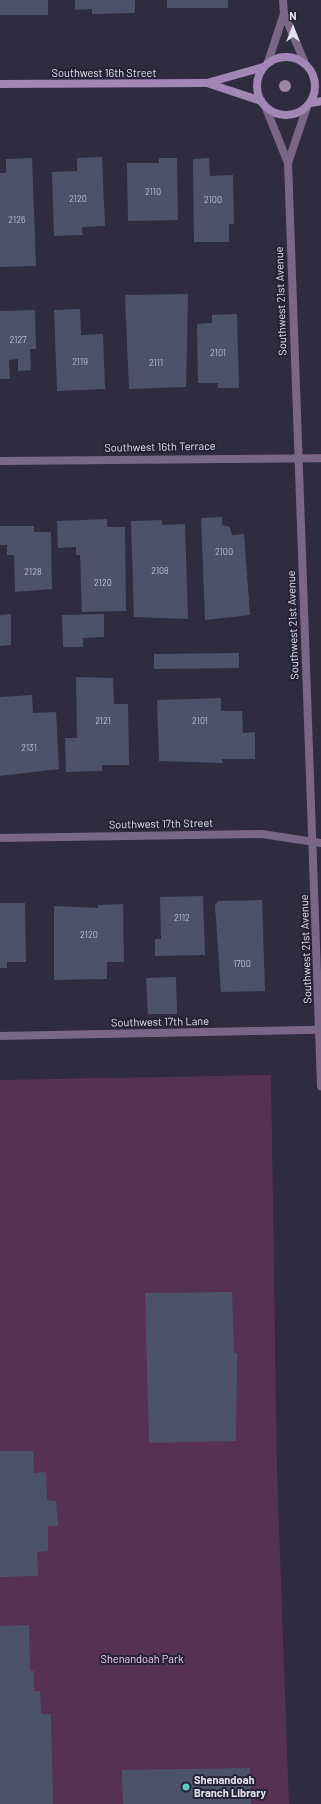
<!DOCTYPE html>
<html>
<head>
<meta charset="utf-8">
<style>
	body { margin:0 }
	#map { position:relative; width:321px; height:1804px; overflow:hidden; background:#2f2c40; font-family:Barlow,sans-serif }
	div>[style] { position:absolute }
	[style*='--x'] { left:calc(var(--x)*1px); top:calc(var(--y)*1px); width:calc(var(--w)*1px); rotate:calc(var(--a)*1deg) }
	.green>* { inset:0; background:#563151 }
	.building>* { inset:0; background:#4c5368 }
	.street>* { height:8px; margin:-4px; padding:0 4px; transform-origin:4px; border-radius:4px; background:#796785 }
	.secondary>* { height:8px; margin:-4px; padding:0 4px; transform-origin:4px; border-radius:4px; background:#a286b6 }
	.secondary>.ring { margin:-4px; padding:0; box-sizing:content-box; background:none; border:8px solid #a286b6; border-radius:50% }
	.trees>* { width:12px; height:12px; margin:-6px; border-radius:50%; background:#9c87a1 }
	.dots>* { width:11px; height:11px; translate:-50% -50%; box-sizing:border-box; border:2px solid #252235; border-radius:50% }
	span { translate:-50% -50%; white-space:nowrap; text-align:center; line-height:1.15; -webkit-text-stroke:4px #252235; paint-order:stroke }
	.number-label { font-size:9px; color:#bdbecd }
	.number-label span { -webkit-text-stroke-width:0 }
	.street-label { font-size:11px; color:#e3e2ef }
	.park-label { font-size:11px; color:#f6d1f0 }
	.poi-label { font-size:11px; color:#e3e2ef; font-weight:700 }
	.left { translate:0 -50%; text-align:left }
	.north { position:absolute; left:273px; top:8px; width:40px; height:40px; -webkit-text-stroke:3px #252235; paint-order:stroke; rotate:0deg; font-size:11px; font-weight:700; line-height:16px; text-align:center; color:#e3e2ef }
	.north::after { content:''; display:block; margin:auto; width:14px; height:18px; background:#e3e2ef; clip-path:polygon(50% 0,100% 100%,50% 72%,0 100%) }
</style>
</head>
<body>
<div id="map">
	<div class="green">
		<i style="clip-path:polygon(271px 1075px,277px 1472px,289px 1804px,0 1804px,0 1080px)"></i>
	</div>
	<div class="building">
		<i style="clip-path:polygon(0 0,48px 0,48px 15px,0 15px)"></i>
		<i style="clip-path:polygon(75px 0,135px 0,135px 13px,92px 14px,92px 9px,75px 10px)"></i>
		<i style="clip-path:polygon(167px 0,228px 0,228px 8px,167px 8px)"></i>
		<i style="clip-path:polygon(102px 157px,105px 226px,82px 227px,83px 235px,54px 236px,52px 172px,77px 171px,77px 158px)"></i>
		<i style="clip-path:polygon(32px 158px,36px 266px,0 267px,0 173px,6px 173px,6px 159px)"></i>
		<i style="clip-path:polygon(159px 158px,177px 158px,178px 220px,128px 221px,127px 163px,159px 163px)"></i>
		<i style="clip-path:polygon(209px 158px,210px 176px,233px 175px,234px 224px,229px 224px,229px 242px,194px 242px,193px 159px)"></i>
		<i style="clip-path:polygon(188px 294px,186px 387px,129px 389px,125px 295px)"></i>
		<i style="clip-path:polygon(80px 309px,81px 335px,103px 334px,105px 389px,57px 391px,54px 310px)"></i>
		<i style="clip-path:polygon(35px 310px,36px 349px,30px 349px,31px 370px,18px 371px,18px 359px,9px 360px,10px 379px,0 379px,0 311px)"></i>
		<i style="clip-path:polygon(237px 314px,239px 388px,218px 388px,218px 383px,198px 383px,197px 324px,212px 323px,212px 315px)"></i>
		<i style="clip-path:polygon(222px 517px,222px 525px,230px 527px,232px 535px,244px 534px,250px 615px,205px 620px,201px 518px)"></i>
		<i style="clip-path:polygon(107px 519px,107px 527px,125px 527px,126px 611px,82px 612px,80px 555px,76px 555px,76px 547px,58px 548px,57px 521px)"></i>
		<i style="clip-path:polygon(162px 520px,162px 525px,185px 524px,188px 619px,134px 617px,131px 521px)"></i>
		<i style="clip-path:polygon(0 526px,34px 526px,34px 532px,51px 532px,52px 589px,15px 592px,14px 555px,7px 555px,7px 545px,0 545px)"></i>
		<i style="clip-path:polygon(11px 614px,11px 645px,0 646px,0 615px)"></i>
		<i style="clip-path:polygon(104px 614px,104px 637px,83px 638px,83px 647px,63px 647px,62px 615px)"></i>
		<i style="clip-path:polygon(239px 653px,239px 668px,154px 669px,154px 654px)"></i>
		<i style="clip-path:polygon(76px 677px,113px 678px,114px 704px,128px 704px,129px 765px,102px 765px,102px 771px,66px 772px,65px 738px,77px 738px)"></i>
		<i style="clip-path:polygon(32px 695px,33px 713px,56px 712px,59px 769px,0 776px,0 697px)"></i>
		<i style="clip-path:polygon(221px 698px,221px 711px,242px 711px,243px 733px,255px 732px,255px 759px,222px 759px,223px 763px,159px 761px,157px 700px)"></i>
		<i style="clip-path:polygon(203px 896px,205px 955px,155px 956px,155px 939px,161px 939px,160px 897px)"></i>
		<i style="clip-path:polygon(262px 900px,265px 991px,221px 992px,215px 905px,218px 901px)"></i>
		<i style="clip-path:polygon(0 903px,25px 903px,26px 962px,7px 962px,7px 968px,0 968px)"></i>
		<i style="clip-path:polygon(123px 904px,124px 962px,107px 962px,107px 979px,54px 980px,54px 906px,98px 908px,98px 905px)"></i>
		<i style="clip-path:polygon(176px 977px,177px 1014px,148px 1014px,146px 978px)"></i>
		<i style="clip-path:polygon(232px 1292px,234px 1353px,237px 1353px,236px 1441px,149px 1443px,145px 1293px)"></i>
		<i style="clip-path:polygon(0 1451px,33px 1451px,34px 1473px,46px 1472px,47px 1500px,56px 1501px,58px 1526px,48px 1526px,48px 1551px,37px 1552px,38px 1576px,0 1577px)"></i>
		<i style="clip-path:polygon(29px 1625px,30px 1671px,34px 1671px,34px 1691px,40px 1691px,41px 1714px,51px 1714px,53px 1804px,0 1804px,0 1626px)"></i>
		<i style="clip-path:polygon(250px 1768px,251px 1804px,123px 1804px,122px 1770px)"></i>
	</div>
	<div class="street">
		<i style="--x:283;--y:0;--w:14;--a:86"></i>
		<i style="--x:284;--y:14;--w:53;--a:66.8"></i>
		<i style="--x:268;--y:62;--w:51;--a:-71.6"></i>
		<i style="--x:265;--y:106;--w:61;--a:68"></i>
		<i style="--x:288;--y:163;--w:924;--a:87.95"></i>
		<i style="--x:288;--y:163;--w:59;--a:-71.3"></i>
		<i style="--x:0;--y:461;--w:321;--a:-0.5"></i>
		<i style="--x:0;--y:838;--w:262;--a:-0.9"></i>
		<i style="--x:262;--y:834;--w:60;--a:8.7"></i>
		<i style="--x:0;--y:1036;--w:320;--a:-1.1"></i>
	</div>
	<div class="secondary">
		<i class="ring" style="left:257px;top:57px;width:50px;height:50px"></i>
		<i style="--x:207;--y:83;--w:57;--a:18.4"></i>
		<i style="--x:0;--y:84;--w:207;--a:-0.3"></i>
		<i style="--x:207;--y:83;--w:58;--a:-15.9"></i>
		<i style="--x:311;--y:103;--w:10;--a:-11"></i>
	</div>
	<div class="trees">
		<i style="left:285px;top:86px"></i>
	</div>
	<div class="dots">
		<i style="left:186px;top:1787px;background:#56cec4"></i>
	</div>
	<div class="number-label">
		<span style="left:153px;top:192px">2110</span>
		<span style="left:78px;top:199px">2120</span>
		<span style="left:213px;top:200px">2100</span>
		<span style="left:17px;top:220px">2126</span>
		<span style="left:18px;top:340px">2127</span>
		<span style="left:218px;top:353px">2101</span>
		<span style="left:80px;top:362px">2119</span>
		<span style="left:156px;top:363px">2111</span>
		<span style="left:224px;top:552px">2100</span>
		<span style="left:160px;top:571px">2108</span>
		<span style="left:33px;top:572px">2128</span>
		<span style="left:103px;top:583px">2120</span>
		<span style="left:103px;top:721px">2121</span>
		<span style="left:200px;top:721px">2101</span>
		<span style="left:29px;top:748px">2131</span>
		<span style="left:182px;top:918px">2112</span>
		<span style="left:89px;top:935px">2120</span>
		<span style="left:242px;top:964px">1700</span>
	</div>
	<div class="street-label">
		<span style="left:104px;top:73px">Southwest 16th Street</span>
		<span style="left:281px;top:301px;rotate:-92deg">Southwest 21st Avenue</span>
		<span style="left:160px;top:447px;rotate:-1deg">Southwest 16th Terrace</span>
		<span style="left:293px;top:625px;rotate:-92deg">Southwest 21st Avenue</span>
		<span style="left:161px;top:824px;rotate:-1deg">Southwest 17th Street</span>
		<span style="left:306px;top:949px;rotate:-92deg">Southwest 21st Avenue</span>
		<span style="left:160px;top:1022px;rotate:-1deg">Southwest 17th Lane</span>
	</div>
	<div class="park-label">
		<span style="left:142px;top:1659px">Shenandoah Park</span>
	</div>
	<div class="poi-label">
		<span class="left" style="left:194px;top:1787px">Shenandoah<br>Branch Library</span>
	</div>
	<div class="north">N</div>
</div>
</body>
</html>
